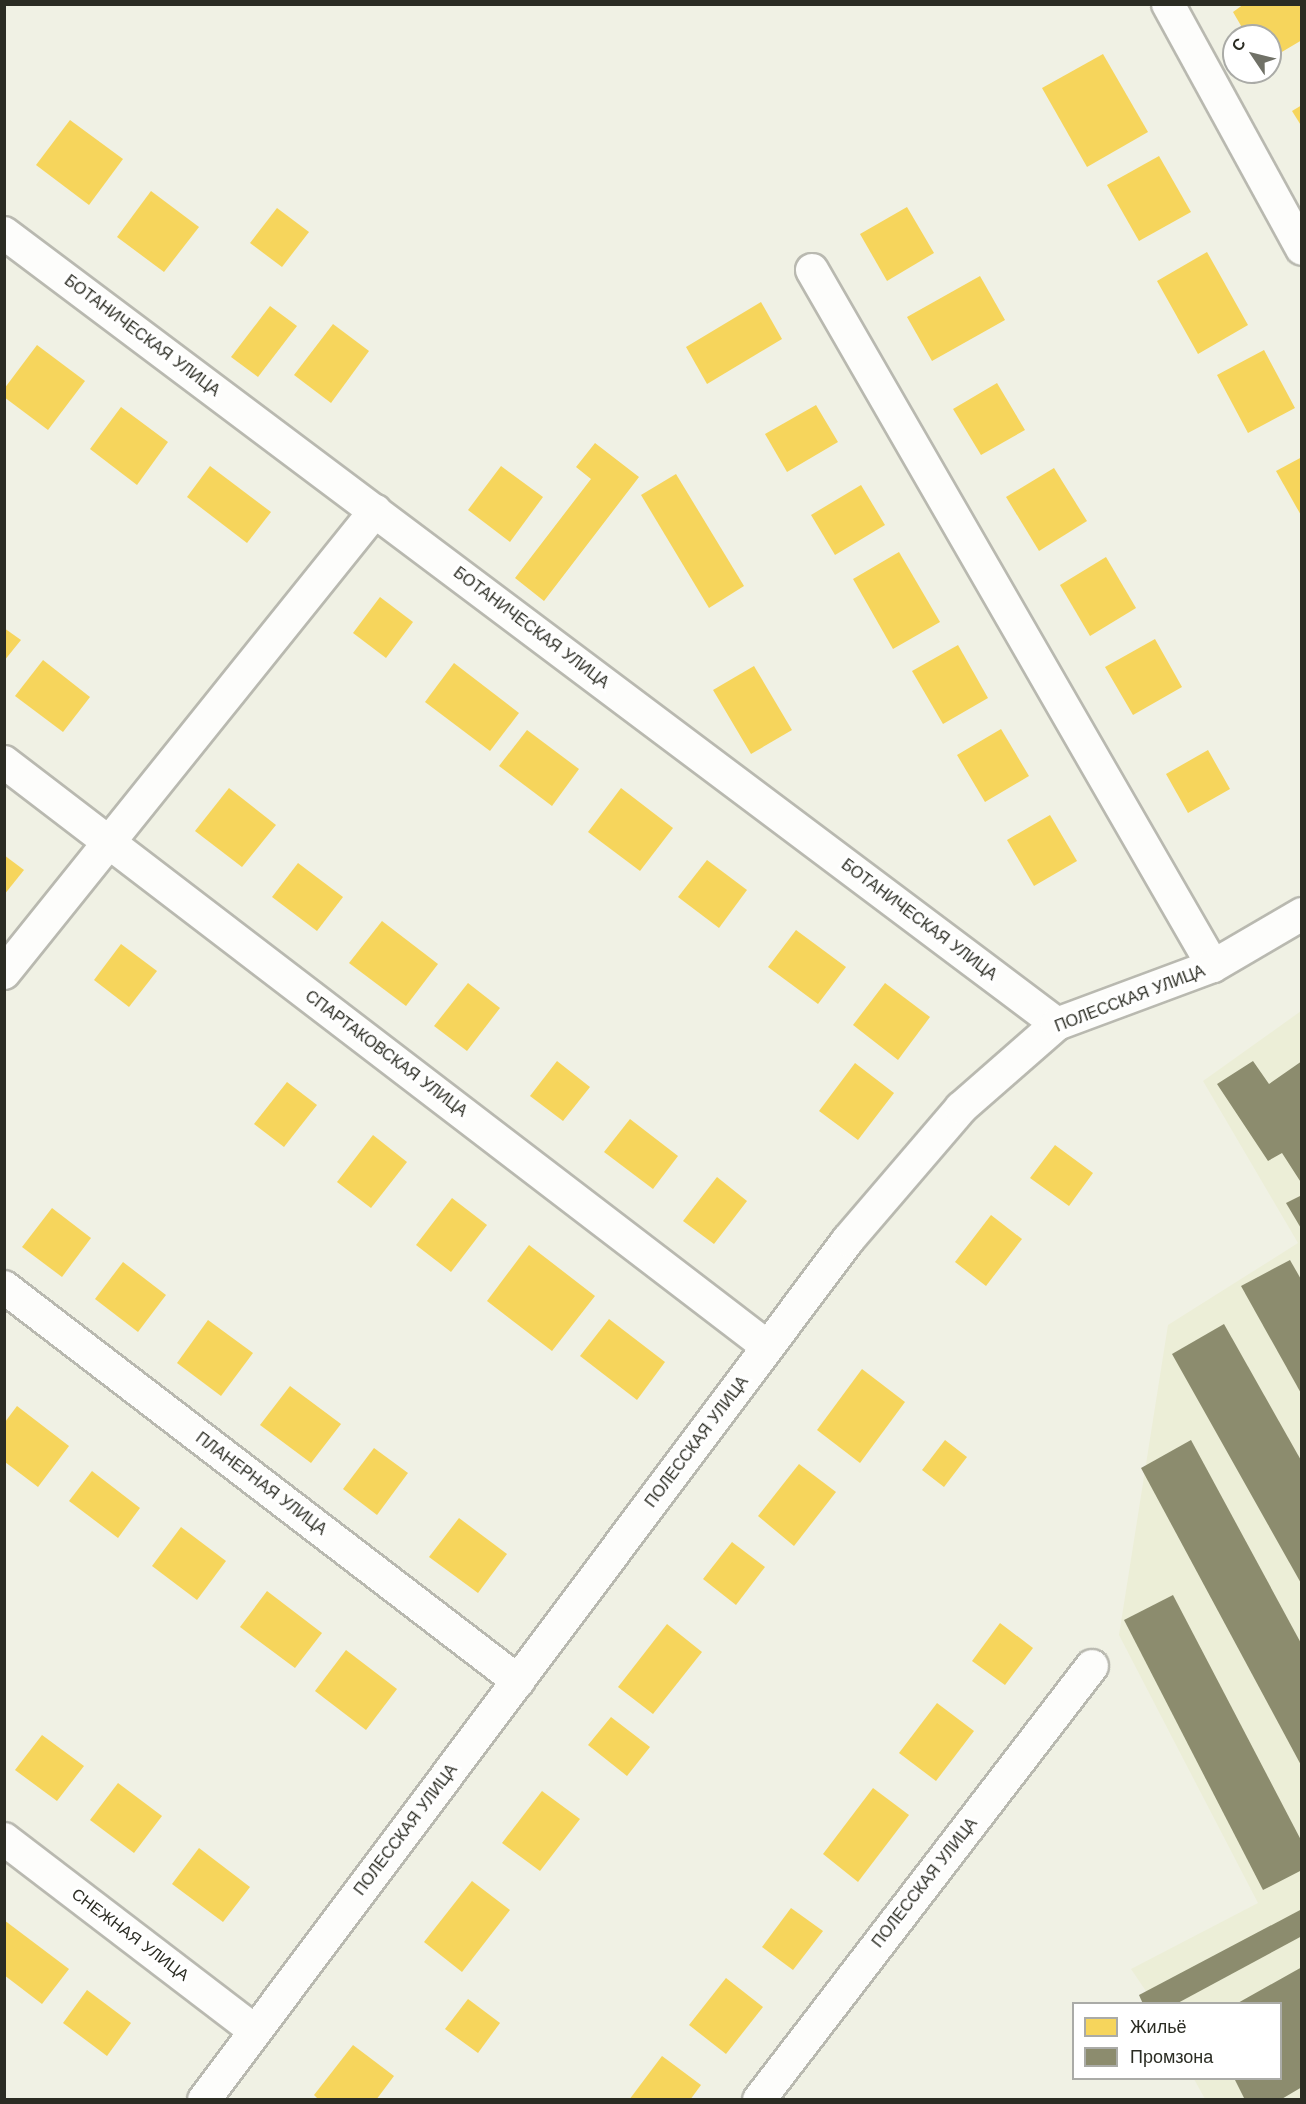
<!DOCTYPE html>
<html>
<head>
<meta charset="utf-8">
<style>
	body { margin:0 }
	#map { position:relative; width:1306px; height:2104px; overflow:hidden; background:#f0f1e4; font-family:"Work Sans",sans-serif }
	div>[style] { position:absolute }
	[style*='--x'] { left:calc(var(--x)*1px); top:calc(var(--y)*1px); width:calc(var(--w)*1px); rotate:calc(var(--a)*1deg) }
	.built>* { inset:0; background:#eceed7 }
	.homes>* { inset:0; background:#f6d55c }
	.industry>* { inset:0; background:#8c8c6e }
	.roads { filter:drop-shadow(2px 0 #b9b9b0) drop-shadow(-2px 0 #b9b9b0) drop-shadow(0 2px #b9b9b0) drop-shadow(0 -2px #b9b9b0) }
	.street>* { height:32px; margin:-16px; padding:0 16px; transform-origin:16px; border-radius:16px; background:#fdfdfb }
	span { translate:-50% -50%; white-space:nowrap; text-align:center; line-height:1.15; -webkit-text-stroke:6px #fff; paint-order:stroke }
	.street-label { font-size:16px; color:#2b2c23 }
	.frame { position:absolute; inset:0; border:6px solid #2b2c23; pointer-events:none }
	.legend { position:absolute; left:1072px; top:2002px; width:210px; height:78px; box-sizing:border-box; background:#fff; border:2px solid #aaaba7; margin:0; padding:8px 10px; list-style:none; font-size:18px; color:#2b2c23 }
	.legend li { display:flex; align-items:center; gap:12px; height:30px }
	.legend b { width:30px; border:2px solid #aaaba7 }
	.north { position:absolute; left:1222px; top:24px; width:60px; height:60px; box-sizing:border-box; background:#fff; border:2px solid #aaaba7; border-radius:50%; rotate:305deg; font-size:16px; font-weight:700; line-height:24px; text-align:center; color:#2b2c23 }
	.north::after { content:''; display:block; margin:auto; width:21px; height:27px; background:#707167; clip-path:polygon(50% 0,100% 100%,50% 72%,0 100%) }
</style>
</head>
<body>
<div id="map">
	<div class="built">
		<i style="clip-path:polygon(1301px 1011px,1301px 2099px,1205px 2099px,1194px 2079px,1280px 2078px,1280px 2004px,1154px 2003px,1131px 1969px,1258px 1903px,1119px 1635px,1168px 1325px,1298px 1243px,1203px 1081px)"></i>
	</div>
	<div class="homes">
		<i style="clip-path:polygon(1244px 4px,1302px 4px,1302px 40px,1270px 59px,1270px 36px,1247px 36px,1233px 12px)"></i>
		<i style="clip-path:polygon(1103px 54px,1148px 132px,1087px 167px,1042px 88px)"></i>
		<i style="clip-path:polygon(1302px 105px,1302px 127px,1292px 111px)"></i>
		<i style="clip-path:polygon(70px 120px,123px 159px,89px 205px,36px 165px)"></i>
		<i style="clip-path:polygon(1159px 156px,1191px 212px,1139px 241px,1107px 185px)"></i>
		<i style="clip-path:polygon(151px 191px,199px 227px,164px 272px,117px 237px)"></i>
		<i style="clip-path:polygon(907px 207px,934px 253px,887px 281px,860px 234px)"></i>
		<i style="clip-path:polygon(277px 208px,309px 232px,282px 267px,250px 243px)"></i>
		<i style="clip-path:polygon(1207px 252px,1248px 325px,1198px 354px,1157px 281px)"></i>
		<i style="clip-path:polygon(980px 276px,1005px 320px,932px 361px,907px 317px)"></i>
		<i style="clip-path:polygon(761px 302px,782px 339px,707px 384px,686px 347px)"></i>
		<i style="clip-path:polygon(270px 306px,297px 326px,258px 377px,231px 357px)"></i>
		<i style="clip-path:polygon(333px 324px,369px 351px,331px 403px,294px 375px)"></i>
		<i style="clip-path:polygon(37px 345px,85px 381px,48px 430px,4px 397px,4px 389px)"></i>
		<i style="clip-path:polygon(1264px 350px,1295px 408px,1248px 433px,1217px 375px)"></i>
		<i style="clip-path:polygon(997px 383px,1025px 430px,981px 455px,953px 409px)"></i>
		<i style="clip-path:polygon(816px 405px,838px 442px,787px 472px,765px 434px)"></i>
		<i style="clip-path:polygon(121px 407px,168px 442px,137px 485px,90px 449px)"></i>
		<i style="clip-path:polygon(595px 443px,639px 477px,544px 601px,515px 578px,591px 479px,576px 467px)"></i>
		<i style="clip-path:polygon(1302px 457px,1302px 517px,1276px 471px)"></i>
		<i style="clip-path:polygon(210px 466px,271px 512px,247px 543px,187px 497px)"></i>
		<i style="clip-path:polygon(501px 466px,543px 497px,510px 542px,468px 510px)"></i>
		<i style="clip-path:polygon(1054px 468px,1087px 521px,1039px 551px,1006px 497px)"></i>
		<i style="clip-path:polygon(676px 474px,744px 586px,709px 608px,641px 495px)"></i>
		<i style="clip-path:polygon(861px 485px,885px 525px,835px 555px,811px 515px)"></i>
		<i style="clip-path:polygon(899px 552px,940px 622px,893px 649px,853px 579px)"></i>
		<i style="clip-path:polygon(1106px 557px,1136px 608px,1090px 636px,1060px 585px)"></i>
		<i style="clip-path:polygon(380px 597px,413px 622px,386px 658px,353px 633px)"></i>
		<i style="clip-path:polygon(4px 628px,21px 640px,4px 661px)"></i>
		<i style="clip-path:polygon(1155px 639px,1182px 687px,1133px 715px,1105px 667px)"></i>
		<i style="clip-path:polygon(958px 645px,988px 698px,943px 724px,912px 671px)"></i>
		<i style="clip-path:polygon(43px 660px,90px 697px,63px 732px,15px 696px)"></i>
		<i style="clip-path:polygon(454px 663px,519px 713px,490px 751px,425px 702px)"></i>
		<i style="clip-path:polygon(754px 666px,792px 730px,751px 754px,713px 690px)"></i>
		<i style="clip-path:polygon(1001px 729px,1029px 776px,985px 802px,957px 755px)"></i>
		<i style="clip-path:polygon(527px 730px,579px 769px,552px 806px,499px 766px)"></i>
		<i style="clip-path:polygon(1208px 750px,1230px 789px,1188px 813px,1166px 774px)"></i>
		<i style="clip-path:polygon(229px 788px,276px 825px,242px 867px,195px 831px)"></i>
		<i style="clip-path:polygon(621px 788px,673px 828px,640px 871px,588px 832px)"></i>
		<i style="clip-path:polygon(1050px 815px,1077px 861px,1034px 886px,1007px 840px)"></i>
		<i style="clip-path:polygon(4px 855px,24px 870px,4px 895px)"></i>
		<i style="clip-path:polygon(707px 860px,747px 890px,719px 928px,678px 897px)"></i>
		<i style="clip-path:polygon(298px 863px,343px 897px,317px 931px,272px 897px)"></i>
		<i style="clip-path:polygon(382px 921px,438px 964px,406px 1006px,349px 963px)"></i>
		<i style="clip-path:polygon(796px 930px,846px 967px,818px 1004px,768px 967px)"></i>
		<i style="clip-path:polygon(121px 944px,157px 971px,129px 1007px,94px 980px)"></i>
		<i style="clip-path:polygon(468px 983px,500px 1008px,467px 1051px,434px 1026px)"></i>
		<i style="clip-path:polygon(885px 983px,930px 1017px,898px 1060px,853px 1025px)"></i>
		<i style="clip-path:polygon(557px 1061px,590px 1087px,563px 1121px,530px 1096px)"></i>
		<i style="clip-path:polygon(855px 1063px,894px 1093px,858px 1140px,819px 1111px)"></i>
		<i style="clip-path:polygon(287px 1082px,317px 1105px,284px 1147px,254px 1124px)"></i>
		<i style="clip-path:polygon(630px 1119px,678px 1156px,653px 1189px,604px 1152px)"></i>
		<i style="clip-path:polygon(373px 1135px,407px 1162px,371px 1208px,337px 1182px)"></i>
		<i style="clip-path:polygon(1055px 1145px,1093px 1173px,1069px 1206px,1030px 1178px)"></i>
		<i style="clip-path:polygon(717px 1177px,747px 1201px,714px 1244px,683px 1221px)"></i>
		<i style="clip-path:polygon(452px 1198px,487px 1225px,451px 1272px,416px 1245px)"></i>
		<i style="clip-path:polygon(52px 1208px,91px 1238px,62px 1277px,22px 1247px)"></i>
		<i style="clip-path:polygon(991px 1215px,1022px 1239px,986px 1286px,955px 1262px)"></i>
		<i style="clip-path:polygon(529px 1245px,595px 1296px,552px 1351px,487px 1301px)"></i>
		<i style="clip-path:polygon(123px 1262px,166px 1295px,138px 1332px,95px 1299px)"></i>
		<i style="clip-path:polygon(609px 1319px,665px 1362px,637px 1400px,580px 1356px)"></i>
		<i style="clip-path:polygon(208px 1320px,253px 1353px,221px 1396px,177px 1363px)"></i>
		<i style="clip-path:polygon(862px 1369px,905px 1402px,860px 1463px,817px 1430px)"></i>
		<i style="clip-path:polygon(290px 1386px,341px 1424px,311px 1463px,260px 1425px)"></i>
		<i style="clip-path:polygon(17px 1406px,69px 1446px,38px 1487px,5px 1462px,5px 1422px)"></i>
		<i style="clip-path:polygon(945px 1440px,967px 1457px,944px 1487px,922px 1470px)"></i>
		<i style="clip-path:polygon(374px 1448px,408px 1473px,377px 1515px,343px 1489px)"></i>
		<i style="clip-path:polygon(799px 1464px,836px 1492px,794px 1546px,758px 1516px)"></i>
		<i style="clip-path:polygon(92px 1471px,140px 1508px,118px 1538px,69px 1501px)"></i>
		<i style="clip-path:polygon(459px 1518px,507px 1554px,478px 1593px,429px 1557px)"></i>
		<i style="clip-path:polygon(181px 1527px,226px 1561px,197px 1600px,152px 1566px)"></i>
		<i style="clip-path:polygon(732px 1542px,765px 1567px,736px 1605px,703px 1579px)"></i>
		<i style="clip-path:polygon(267px 1591px,322px 1633px,295px 1668px,240px 1627px)"></i>
		<i style="clip-path:polygon(1000px 1623px,1033px 1648px,1005px 1685px,972px 1661px)"></i>
		<i style="clip-path:polygon(667px 1624px,702px 1652px,653px 1714px,618px 1687px)"></i>
		<i style="clip-path:polygon(346px 1650px,397px 1689px,366px 1730px,315px 1691px)"></i>
		<i style="clip-path:polygon(937px 1703px,974px 1731px,936px 1781px,899px 1753px)"></i>
		<i style="clip-path:polygon(611px 1717px,650px 1747px,627px 1776px,588px 1745px)"></i>
		<i style="clip-path:polygon(42px 1735px,84px 1766px,57px 1801px,15px 1770px)"></i>
		<i style="clip-path:polygon(118px 1783px,162px 1816px,134px 1853px,90px 1820px)"></i>
		<i style="clip-path:polygon(873px 1788px,909px 1815px,858px 1882px,823px 1854px)"></i>
		<i style="clip-path:polygon(542px 1791px,580px 1819px,540px 1871px,502px 1843px)"></i>
		<i style="clip-path:polygon(199px 1848px,250px 1887px,223px 1922px,172px 1884px)"></i>
		<i style="clip-path:polygon(472px 1881px,510px 1910px,462px 1972px,424px 1942px)"></i>
		<i style="clip-path:polygon(791px 1908px,823px 1931px,793px 1970px,762px 1947px)"></i>
		<i style="clip-path:polygon(4px 1920px,69px 1969px,42px 2004px,4px 1975px)"></i>
		<i style="clip-path:polygon(726px 1978px,763px 2007px,726px 2054px,689px 2025px)"></i>
		<i style="clip-path:polygon(87px 1990px,131px 2023px,107px 2056px,63px 2023px)"></i>
		<i style="clip-path:polygon(468px 1999px,500px 2023px,478px 2053px,445px 2029px)"></i>
		<i style="clip-path:polygon(353px 2045px,394px 2076px,376px 2100px,319px 2100px,314px 2095px)"></i>
		<i style="clip-path:polygon(662px 2056px,701px 2085px,690px 2100px,629px 2100px)"></i>
	</div>
	<div class="industry">
		<i style="clip-path:polygon(1253px 1061px,1269px 1084px,1302px 1061px,1302px 1184px,1282px 1153px,1268px 1161px,1217px 1084px)"></i>
		<i style="clip-path:polygon(1302px 1195px,1302px 1230px,1286px 1203px)"></i>
		<i style="clip-path:polygon(1290px 1260px,1302px 1281px,1302px 1395px,1241px 1286px)"></i>
		<i style="clip-path:polygon(1224px 1324px,1302px 1462px,1302px 1585px,1172px 1354px)"></i>
		<i style="clip-path:polygon(1191px 1440px,1302px 1645px,1302px 1767px,1141px 1468px)"></i>
		<i style="clip-path:polygon(1173px 1595px,1302px 1842px,1302px 1870px,1263px 1890px,1124px 1620px)"></i>
		<i style="clip-path:polygon(1302px 1909px,1302px 1936px,1176px 2004px,1143px 2004px,1139px 1995px)"></i>
		<i style="clip-path:polygon(1302px 1967px,1302px 2087px,1280px 2100px,1245px 2100px,1234px 2078px,1280px 2078px,1280px 2004px,1236px 2004px)"></i>
	</div>
	<div class="roads">
		<div class="street">
			<i style="--x:1168;--y:4;--w:279;--a:61.3"></i>
			<i style="--x:4;--y:233;--w:1317;--a:36.91"></i>
			<i style="--x:812;--y:270;--w:803;--a:60.05"></i>
			<i style="--x:4;--y:762;--w:962;--a:37.44"></i>
			<i style="--x:4;--y:973;--w:593;--a:-51.23"></i>
			<i style="--x:4;--y:1287;--w:648;--a:37.47"></i>
			<i style="--x:4;--y:1839;--w:316;--a:37.4"></i>
			<i style="--x:204;--y:2100;--w:1074;--a:-53.17"></i>
			<i style="--x:848;--y:1240;--w:174;--a:-49.4"></i>
			<i style="--x:961;--y:1108;--w:128;--a:-41.2"></i>
			<i style="--x:1057;--y:1024;--w:166;--a:-20.4"></i>
			<i style="--x:1213;--y:966;--w:103;--a:-30.3"></i>
			<i style="--x:759;--y:2100;--w:547;--a:-52.5"></i>
		</div>
	</div>
	<div class="street-label">
		<span style="left:142px;top:336px;rotate:37deg">БОТАНИЧЕСКАЯ УЛИЦА</span>
		<span style="left:531px;top:628px;rotate:37deg">БОТАНИЧЕСКАЯ УЛИЦА</span>
		<span style="left:919px;top:920px;rotate:37deg">БОТАНИЧЕСКАЯ УЛИЦА</span>
		<span style="left:1130px;top:999px;rotate:-21deg">ПОЛЕССКАЯ УЛИЦА</span>
		<span style="left:386px;top:1054px;rotate:37deg">СПАРТАКОВСКАЯ УЛИЦА</span>
		<span style="left:697px;top:1442px;rotate:-53deg">ПОЛЕССКАЯ УЛИЦА</span>
		<span style="left:261px;top:1484px;rotate:37deg">ПЛАНЕРНАЯ УЛИЦА</span>
		<span style="left:406px;top:1830px;rotate:-53deg">ПОЛЕССКАЯ УЛИЦА</span>
		<span style="left:925px;top:1883px;rotate:-52deg">ПОЛЕССКАЯ УЛИЦА</span>
		<span style="left:130px;top:1935px;rotate:37deg">СНЕЖНАЯ УЛИЦА</span>
	</div>
	<div class="frame"></div>
	<ul class="legend">
	<li><b style="height:16px;background:#f6d55c"></b>Жильё</li>
	<li><b style="height:16px;background:#8c8c6e"></b>Промзона</li>
	</ul>
	<div class="north">С</div>
</div>
</body>
</html>
